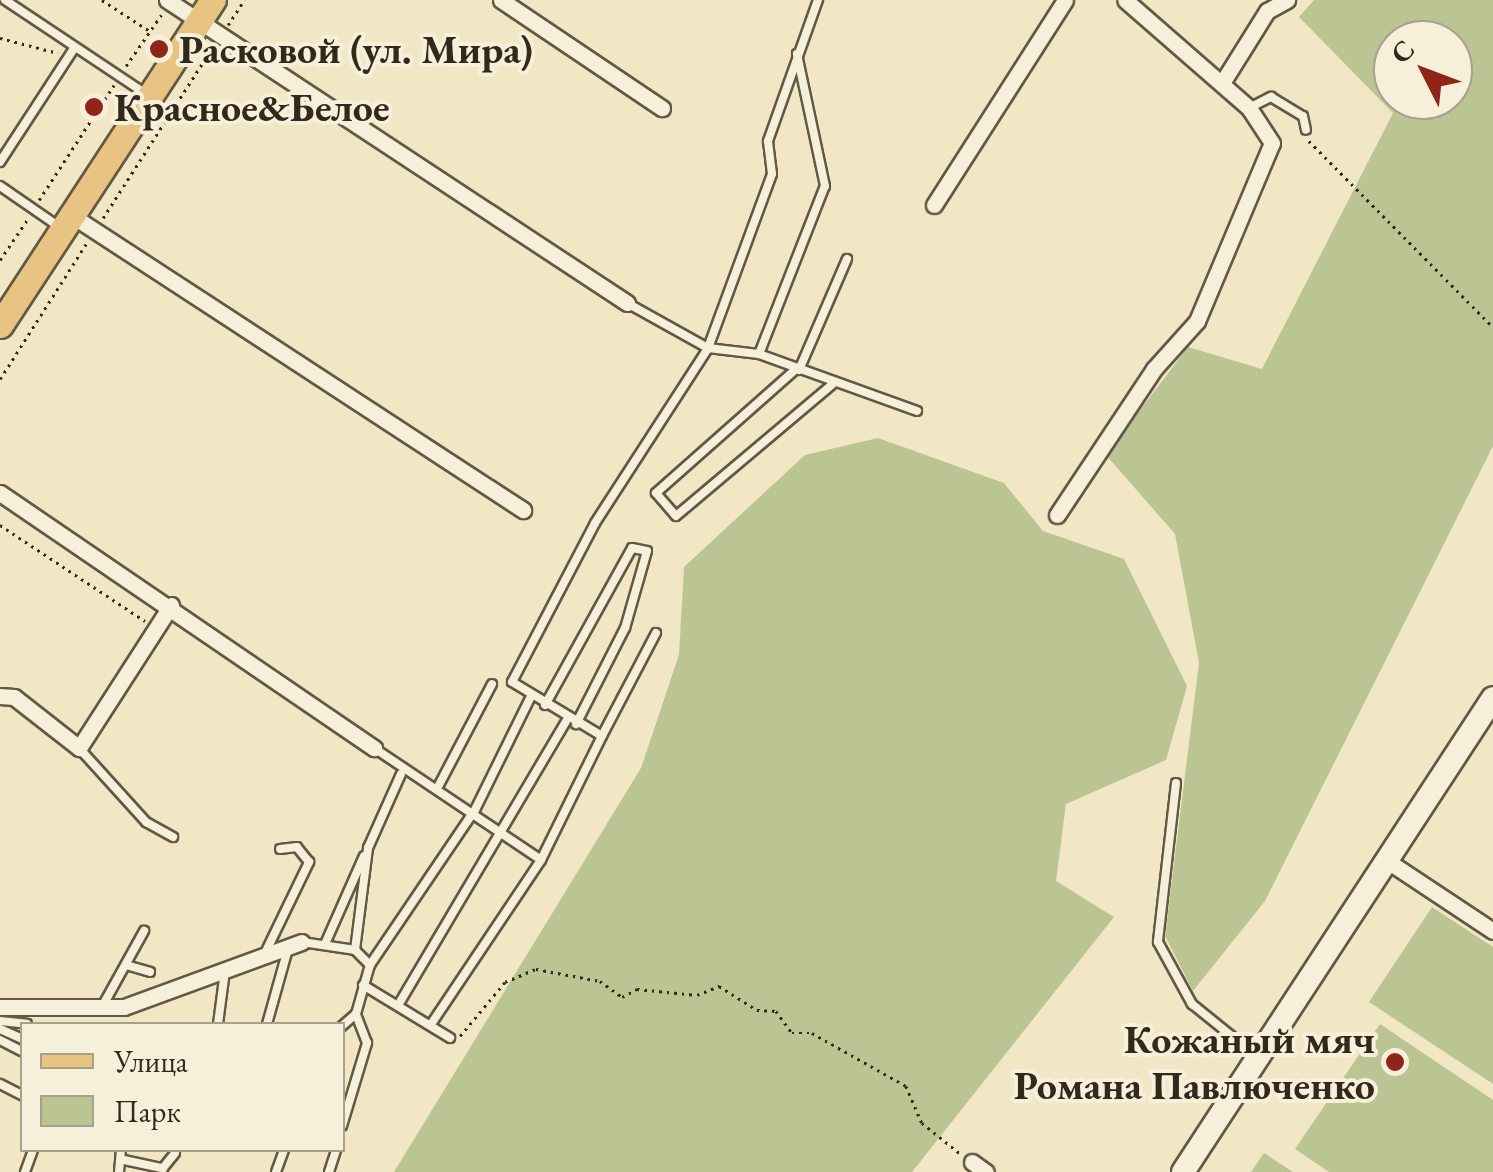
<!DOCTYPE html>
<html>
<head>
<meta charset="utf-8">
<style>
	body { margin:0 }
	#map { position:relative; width:1493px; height:1172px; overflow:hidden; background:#f1e7c4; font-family:"EB Garamond",serif }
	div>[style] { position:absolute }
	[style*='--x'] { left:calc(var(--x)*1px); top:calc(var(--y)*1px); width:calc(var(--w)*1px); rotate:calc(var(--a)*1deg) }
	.green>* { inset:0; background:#bbc593 }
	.path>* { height:2.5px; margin-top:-1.25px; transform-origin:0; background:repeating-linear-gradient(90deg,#33281b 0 2.5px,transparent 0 7.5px) }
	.roads { filter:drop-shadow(2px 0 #625845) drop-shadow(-2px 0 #625845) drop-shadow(0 2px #625845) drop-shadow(0 -2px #625845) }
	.lane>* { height:8px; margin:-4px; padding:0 4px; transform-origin:4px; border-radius:4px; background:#f6efd9 }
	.street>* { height:15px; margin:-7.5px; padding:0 7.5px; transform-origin:7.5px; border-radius:7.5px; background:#f6efd9 }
	.secondary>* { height:22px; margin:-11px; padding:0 11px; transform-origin:11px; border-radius:11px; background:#f6efd9 }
	.primary>* { height:25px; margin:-12.5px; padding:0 12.5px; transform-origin:12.5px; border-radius:12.5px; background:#e8c482 }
	.dots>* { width:28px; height:28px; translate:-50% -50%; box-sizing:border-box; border:5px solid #f6efd9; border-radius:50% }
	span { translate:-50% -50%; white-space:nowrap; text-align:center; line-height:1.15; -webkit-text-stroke:8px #f6efd9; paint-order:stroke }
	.poi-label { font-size:40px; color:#33281b; font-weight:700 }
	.left { translate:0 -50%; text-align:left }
	.right { translate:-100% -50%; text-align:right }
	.legend { position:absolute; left:20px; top:1022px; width:325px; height:130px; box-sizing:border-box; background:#f6efd9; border:2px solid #a89f8d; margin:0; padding:12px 18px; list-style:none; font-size:30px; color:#33281b }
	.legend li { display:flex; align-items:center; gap:20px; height:50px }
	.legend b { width:50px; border:2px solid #a89f8d }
	.north { position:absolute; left:1373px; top:20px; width:100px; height:100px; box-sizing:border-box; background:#f6efd9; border:2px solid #a89f8d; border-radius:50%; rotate:312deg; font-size:28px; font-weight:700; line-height:40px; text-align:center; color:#33281b }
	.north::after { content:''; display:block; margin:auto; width:35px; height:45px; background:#8f2418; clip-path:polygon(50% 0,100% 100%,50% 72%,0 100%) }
</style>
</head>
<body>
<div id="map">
	<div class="green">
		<i style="clip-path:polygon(evenodd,1314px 0,1493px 0,1493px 446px,1265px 901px,1193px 991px,1165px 936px,1199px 663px,1175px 534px,1106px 455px,1188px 347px,1262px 369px,1393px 113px,1299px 17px,1314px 0,1393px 40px,1453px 40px,1453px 100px,1393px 100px,1393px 40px)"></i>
		<i style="clip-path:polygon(878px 438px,1004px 483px,1043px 531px,1124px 559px,1187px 686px,1166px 760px,1066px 804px,1056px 881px,1114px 917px,912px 1172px,394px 1172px,641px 768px,679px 655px,684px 567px,805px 455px)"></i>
		<i style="clip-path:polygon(1432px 907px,1493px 947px,1493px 1084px,1369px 1002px)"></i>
		<i style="clip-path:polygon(1380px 1024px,1493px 1100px,1493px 1172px,1329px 1172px,1295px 1149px)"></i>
		<i style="clip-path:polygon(1264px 1153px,1293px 1172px,1251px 1172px)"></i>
	</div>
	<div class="path">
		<i style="--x:102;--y:0;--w:57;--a:32.9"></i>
		<i style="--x:228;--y:25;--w:30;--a:-57"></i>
		<i style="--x:0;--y:38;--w:60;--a:14.5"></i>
		<i style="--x:126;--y:66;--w:62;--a:-55.5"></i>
		<i style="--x:1309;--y:141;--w:262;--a:45.3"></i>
		<i style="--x:39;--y:200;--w:137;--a:-56.9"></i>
		<i style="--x:103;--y:218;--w:202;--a:-57.3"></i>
		<i style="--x:0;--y:260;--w:48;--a:-56"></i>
		<i style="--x:0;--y:379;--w:164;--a:-57.5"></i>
		<i style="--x:0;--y:525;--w:174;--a:33.5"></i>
		<i style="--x:460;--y:1036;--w:70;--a:-50.2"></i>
		<i style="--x:505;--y:982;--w:34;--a:-23"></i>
		<i style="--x:536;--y:969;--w:65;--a:10.6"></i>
		<i style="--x:600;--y:981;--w:27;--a:36"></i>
		<i style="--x:622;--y:997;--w:17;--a:-28"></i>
		<i style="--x:637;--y:989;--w:60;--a:5.7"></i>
		<i style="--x:697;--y:995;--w:24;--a:-22"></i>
		<i style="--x:719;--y:986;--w:45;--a:32.3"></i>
		<i style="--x:757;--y:1010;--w:19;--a:3"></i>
		<i style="--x:776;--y:1011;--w:27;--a:54"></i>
		<i style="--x:792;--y:1033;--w:20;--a:0"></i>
		<i style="--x:812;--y:1033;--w:108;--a:29.4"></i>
		<i style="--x:906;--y:1086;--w:40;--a:66.6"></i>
		<i style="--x:922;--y:1123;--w:51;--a:38.7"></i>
	</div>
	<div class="roads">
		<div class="lane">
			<i style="--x:5;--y:0;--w:169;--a:33.7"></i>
			<i style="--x:1249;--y:108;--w:25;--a:-27"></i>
			<i style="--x:1271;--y:97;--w:37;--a:31"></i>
			<i style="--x:1303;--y:116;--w:14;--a:78"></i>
			<i style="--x:0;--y:162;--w:137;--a:-56.9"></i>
			<i style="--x:0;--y:186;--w:70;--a:34.6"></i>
			<i style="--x:627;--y:303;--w:93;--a:29.1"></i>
			<i style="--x:708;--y:348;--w:51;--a:6.7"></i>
			<i style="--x:759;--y:354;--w:168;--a:19.8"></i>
			<i style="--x:759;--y:354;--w:180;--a:-68.6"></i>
			<i style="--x:825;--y:186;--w:135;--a:-102"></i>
			<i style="--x:796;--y:369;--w:187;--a:138.5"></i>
			<i style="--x:656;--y:493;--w:30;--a:49"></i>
			<i style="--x:676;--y:516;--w:208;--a:-40.1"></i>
			<i style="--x:799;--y:370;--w:121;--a:-66.6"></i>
			<i style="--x:656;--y:633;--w:116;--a:117.7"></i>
			<i style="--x:602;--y:736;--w:105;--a:-149"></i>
			<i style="--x:512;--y:682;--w:179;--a:-62.4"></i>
			<i style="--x:595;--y:523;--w:208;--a:-57.1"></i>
			<i style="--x:708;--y:348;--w:185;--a:-69.8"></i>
			<i style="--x:772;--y:174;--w:33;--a:-97"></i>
			<i style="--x:768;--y:141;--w:150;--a:-70.5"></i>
			<i style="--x:545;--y:705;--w:179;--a:-61"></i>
			<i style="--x:632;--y:548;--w:15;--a:11"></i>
			<i style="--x:647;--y:551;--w:80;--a:105.9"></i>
			<i style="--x:625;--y:628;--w:108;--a:117"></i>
			<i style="--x:79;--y:748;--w:100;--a:47.8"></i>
			<i style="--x:146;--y:822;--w:31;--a:29"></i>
			<i style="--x:374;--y:748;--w:201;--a:33.8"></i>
			<i style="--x:541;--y:860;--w:196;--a:123.8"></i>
			<i style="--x:1176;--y:783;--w:160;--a:96.5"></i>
			<i style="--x:1158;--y:942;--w:71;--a:61.3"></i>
			<i style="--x:1192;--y:1004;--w:80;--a:38.9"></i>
			<i style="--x:439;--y:785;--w:114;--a:-62.3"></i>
			<i style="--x:541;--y:860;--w:138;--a:-63.8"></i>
			<i style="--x:302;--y:942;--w:54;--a:8.6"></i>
			<i style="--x:355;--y:950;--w:21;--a:45"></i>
			<i style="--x:325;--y:944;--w:96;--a:-66.1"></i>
			<i style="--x:267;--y:949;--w:97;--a:-64.2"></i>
			<i style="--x:309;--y:862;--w:19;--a:-129"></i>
			<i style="--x:297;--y:847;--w:17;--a:173"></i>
			<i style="--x:355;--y:950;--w:103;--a:-82.7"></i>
			<i style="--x:368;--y:848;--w:81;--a:-66"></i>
			<i style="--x:126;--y:965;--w:25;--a:16"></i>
			<i style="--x:363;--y:985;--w:102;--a:31.3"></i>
			<i style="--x:400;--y:1002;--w:328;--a:-59.4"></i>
			<i style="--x:103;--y:1005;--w:85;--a:-61"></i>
			<i style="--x:0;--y:1021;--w:27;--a:6"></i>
			<i style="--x:218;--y:1024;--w:53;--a:-82.5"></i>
			<i style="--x:267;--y:1024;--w:78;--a:-74.4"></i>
			<i style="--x:342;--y:1026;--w:18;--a:-41"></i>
			<i style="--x:0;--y:1029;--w:24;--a:24"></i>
			<i style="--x:0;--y:1040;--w:25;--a:27"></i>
			<i style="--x:0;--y:1084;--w:25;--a:27"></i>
			<i style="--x:342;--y:1126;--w:87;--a:-73.2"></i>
			<i style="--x:367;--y:1043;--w:31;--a:-111"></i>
			<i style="--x:356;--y:1014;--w:51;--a:-74.1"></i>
			<i style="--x:370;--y:965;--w:187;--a:-55.9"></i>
			<i style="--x:475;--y:810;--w:127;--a:-63.8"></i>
			<i style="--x:124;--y:1160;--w:40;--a:12"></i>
			<i style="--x:163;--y:1168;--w:19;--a:-51"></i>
			<i style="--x:25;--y:1172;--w:23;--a:-70"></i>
			<i style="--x:119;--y:1172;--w:22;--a:-85"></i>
			<i style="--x:276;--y:1172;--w:23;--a:-70"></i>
			<i style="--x:329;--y:1172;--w:23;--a:-72"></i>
		</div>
		<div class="street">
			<i style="--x:167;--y:0;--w:551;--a:33.37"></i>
			<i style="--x:501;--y:0;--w:194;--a:33.9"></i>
			<i style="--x:1222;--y:83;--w:85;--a:-58"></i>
			<i style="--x:1267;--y:11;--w:23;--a:-29"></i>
			<i style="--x:934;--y:205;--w:243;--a:-57.4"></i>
			<i style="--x:71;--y:215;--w:540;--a:33.13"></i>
			<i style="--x:0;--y:493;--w:453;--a:34.3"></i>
			<i style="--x:1057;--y:515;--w:175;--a:-56.4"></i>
			<i style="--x:1154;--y:369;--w:64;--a:-48.1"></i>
			<i style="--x:1197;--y:321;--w:193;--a:-67.2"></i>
			<i style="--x:1272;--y:143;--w:42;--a:-123.3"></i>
			<i style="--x:1249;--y:108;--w:164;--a:-138.9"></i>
			<i style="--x:0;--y:696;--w:14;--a:4"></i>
			<i style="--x:14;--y:697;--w:83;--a:38.1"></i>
			<i style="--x:79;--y:748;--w:170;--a:-57.2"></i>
			<i style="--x:1386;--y:860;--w:128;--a:33.6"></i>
			<i style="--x:0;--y:1007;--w:124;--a:0"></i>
			<i style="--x:124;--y:1007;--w:189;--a:-20.1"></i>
			<i style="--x:972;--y:1162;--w:17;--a:36"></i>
		</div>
		<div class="secondary">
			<i style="--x:1183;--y:1172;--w:566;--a:-56.81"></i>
		</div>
		<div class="primary">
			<i style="--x:0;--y:325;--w:389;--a:-56.8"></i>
		</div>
	</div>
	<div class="dots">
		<i style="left:159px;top:49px;background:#8f2418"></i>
		<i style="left:94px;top:107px;background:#8f2418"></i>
		<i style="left:1395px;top:1062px;background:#8f2418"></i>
	</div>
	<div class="poi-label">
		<span class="left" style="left:179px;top:49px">Расковой (ул. Мира)</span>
		<span class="left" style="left:114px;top:107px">Красное&amp;Белое</span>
		<span class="right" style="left:1375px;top:1062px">Кожаный мяч<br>Романа Павлюченко</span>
	</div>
	<ul class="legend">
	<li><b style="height:12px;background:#e8c482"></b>Улица</li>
	<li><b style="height:28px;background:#bbc593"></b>Парк</li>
	</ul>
	<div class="north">С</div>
</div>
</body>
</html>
